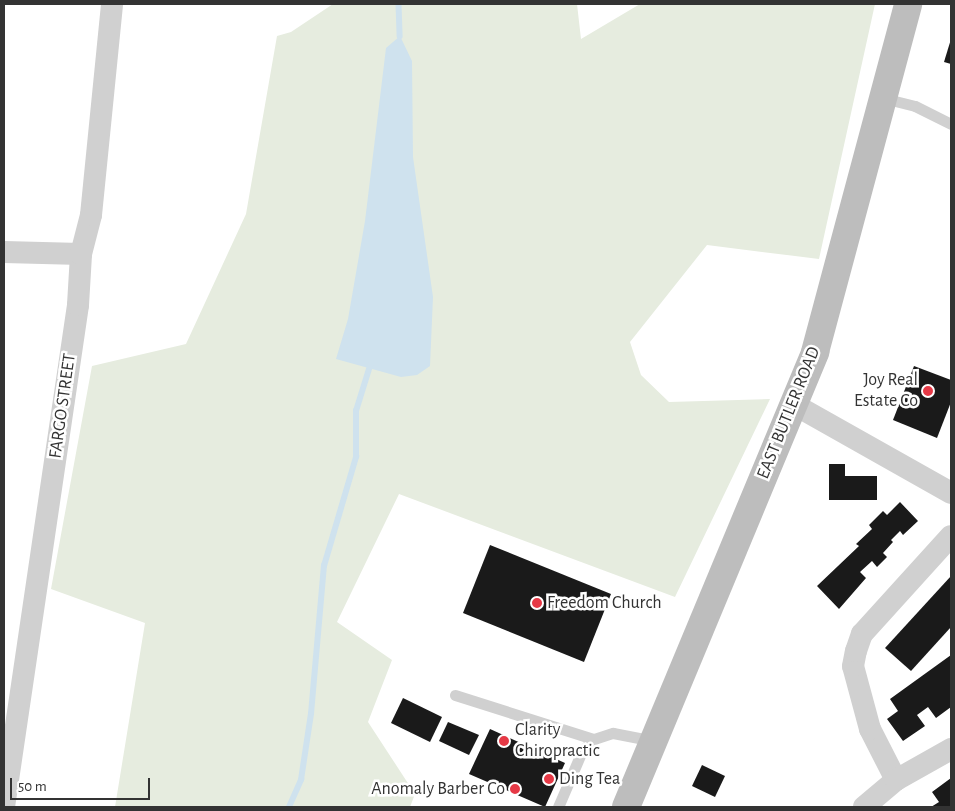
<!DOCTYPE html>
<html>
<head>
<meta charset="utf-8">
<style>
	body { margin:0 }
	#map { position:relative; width:955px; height:811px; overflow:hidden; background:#fff; font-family:"Alegreya Sans",sans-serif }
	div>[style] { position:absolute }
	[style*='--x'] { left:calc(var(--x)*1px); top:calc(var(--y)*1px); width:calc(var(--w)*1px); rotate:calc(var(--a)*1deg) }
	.green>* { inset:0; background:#e6ecdf }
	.water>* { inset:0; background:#cfe2ee }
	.stream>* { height:5.5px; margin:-2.75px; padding:0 2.75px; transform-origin:2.75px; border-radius:2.75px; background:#cfe2ee }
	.building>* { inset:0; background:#1a1a1a }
	.lane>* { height:11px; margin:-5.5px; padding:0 5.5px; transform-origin:5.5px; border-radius:5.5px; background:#d0d0d0 }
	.street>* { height:22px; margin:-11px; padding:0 11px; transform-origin:11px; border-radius:11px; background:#d0d0d0 }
	.secondary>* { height:28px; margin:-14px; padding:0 14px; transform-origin:14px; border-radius:14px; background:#bdbdbd }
	.dots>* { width:14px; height:14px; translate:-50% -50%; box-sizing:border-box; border:2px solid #fff; border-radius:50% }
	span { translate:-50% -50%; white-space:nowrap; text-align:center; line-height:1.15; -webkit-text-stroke:5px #fff; paint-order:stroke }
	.poi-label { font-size:18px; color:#333 }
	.right { translate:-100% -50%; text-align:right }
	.left { translate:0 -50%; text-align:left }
	.street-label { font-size:18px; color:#333 }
	.frame { position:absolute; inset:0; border:5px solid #333; pointer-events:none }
	.scale { position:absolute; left:10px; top:778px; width:140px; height:22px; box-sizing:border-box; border:2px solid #333; border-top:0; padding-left:6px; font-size:15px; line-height:18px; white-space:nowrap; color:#333; -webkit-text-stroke:4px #fff; paint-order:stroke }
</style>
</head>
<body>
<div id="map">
	<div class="green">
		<i style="clip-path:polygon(333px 4px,577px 4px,581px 39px,640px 4px,875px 4px,819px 259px,707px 245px,630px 342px,641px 375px,669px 402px,770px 399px,675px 597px,399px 494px,337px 622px,392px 660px,368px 722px,415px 794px,410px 807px,115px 807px,145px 623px,51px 589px,92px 366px,186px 344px,246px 214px,277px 36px,291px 32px)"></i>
	</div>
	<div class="water">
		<i style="clip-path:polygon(400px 36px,412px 61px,413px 157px,433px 297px,430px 366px,417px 375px,401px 377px,336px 359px,348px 319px,365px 221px,386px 48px)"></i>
	</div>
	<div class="stream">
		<i style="--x:399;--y:4;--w:32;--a:88"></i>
		<i style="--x:289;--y:807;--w:30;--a:-66"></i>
		<i style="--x:301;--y:780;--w:67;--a:-81.4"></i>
		<i style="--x:311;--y:714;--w:149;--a:-85"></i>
		<i style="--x:324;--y:566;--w:114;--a:-73.6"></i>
		<i style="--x:356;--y:457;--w:46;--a:-90"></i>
		<i style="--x:356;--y:411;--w:47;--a:-72.7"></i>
	</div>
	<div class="building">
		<i style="clip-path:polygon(951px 39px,951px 64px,944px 62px)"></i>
		<i style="clip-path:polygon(914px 366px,951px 380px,951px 402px,937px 438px,893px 420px)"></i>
		<i style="clip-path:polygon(829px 464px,845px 464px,845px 476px,877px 476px,877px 500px,829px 500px)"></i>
		<i style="clip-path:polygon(900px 502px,918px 521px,903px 535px,900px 531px,891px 540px,893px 542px,883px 553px,887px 557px,877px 567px,872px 561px,860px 572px,866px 578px,839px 609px,817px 586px,859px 546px,856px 544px,872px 529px,869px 525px,883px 511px,887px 515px)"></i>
		<i style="clip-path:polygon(490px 545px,611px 594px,584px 662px,463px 613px)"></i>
		<i style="clip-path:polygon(951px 576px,951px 627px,911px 671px,885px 648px)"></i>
		<i style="clip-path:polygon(951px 655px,951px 707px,936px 718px,928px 707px,917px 715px,925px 726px,903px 741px,887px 719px,898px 711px,890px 699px)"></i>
		<i style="clip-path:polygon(403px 698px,442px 717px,430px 742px,391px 723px)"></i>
		<i style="clip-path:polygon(448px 722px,479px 735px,469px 755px,439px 741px)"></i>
		<i style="clip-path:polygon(490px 729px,565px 763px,545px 807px,469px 774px)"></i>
		<i style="clip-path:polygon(702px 765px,725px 776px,715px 797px,692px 786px)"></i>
		<i style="clip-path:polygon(951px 778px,951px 807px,931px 807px,939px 802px,932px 792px)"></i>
	</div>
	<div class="lane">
		<i style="--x:883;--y:98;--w:33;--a:14"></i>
		<i style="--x:915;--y:106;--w:40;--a:26.6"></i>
		<i style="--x:455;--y:695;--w:146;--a:17.6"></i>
		<i style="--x:558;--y:807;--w:61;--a:-66.8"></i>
		<i style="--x:582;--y:751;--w:17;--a:-45"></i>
		<i style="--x:594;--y:739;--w:20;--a:-18"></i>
		<i style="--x:613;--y:733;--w:42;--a:11"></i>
	</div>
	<div class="street">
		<i style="--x:4;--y:252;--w:77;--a:1.5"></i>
		<i style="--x:795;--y:405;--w:179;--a:29.4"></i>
		<i style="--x:896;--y:780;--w:57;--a:-117"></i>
		<i style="--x:870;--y:729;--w:65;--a:-105.1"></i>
		<i style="--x:853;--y:666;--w:15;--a:-79"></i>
		<i style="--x:856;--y:651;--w:18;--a:-71"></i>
		<i style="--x:862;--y:634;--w:132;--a:-47.8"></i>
		<i style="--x:4;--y:807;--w:507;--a:-81.61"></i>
		<i style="--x:78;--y:305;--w:51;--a:-86.6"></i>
		<i style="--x:81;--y:254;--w:40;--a:-75.6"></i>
		<i style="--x:91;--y:215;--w:212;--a:-84.3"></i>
		<i style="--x:864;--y:807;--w:42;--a:-40.2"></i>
		<i style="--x:896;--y:780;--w:63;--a:-29.4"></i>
	</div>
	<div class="secondary">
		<i style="--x:626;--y:807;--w:493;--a:-67.4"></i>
		<i style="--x:815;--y:352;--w:360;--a:-75"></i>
	</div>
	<div class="dots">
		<i style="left:928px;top:391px;background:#e63946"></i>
		<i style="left:537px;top:603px;background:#e63946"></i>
		<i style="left:504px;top:741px;background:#e63946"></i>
		<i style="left:549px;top:779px;background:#e63946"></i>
		<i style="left:515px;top:789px;background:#e63946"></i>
	</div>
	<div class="poi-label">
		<span class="right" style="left:918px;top:391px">Joy Real<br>Estate Co</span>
		<span class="left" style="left:547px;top:603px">Freedom Church</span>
		<span class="left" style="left:515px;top:741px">Clarity<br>Chiropractic</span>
		<span class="left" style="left:559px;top:779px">Ding Tea</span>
		<span class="right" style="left:505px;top:789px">Anomaly Barber Co</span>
	</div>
	<div class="street-label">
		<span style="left:63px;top:406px;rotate:-82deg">FARGO STREET</span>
		<span style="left:789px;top:413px;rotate:-68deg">EAST BUTLER ROAD</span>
	</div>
	<div class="frame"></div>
	<div class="scale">50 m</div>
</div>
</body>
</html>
